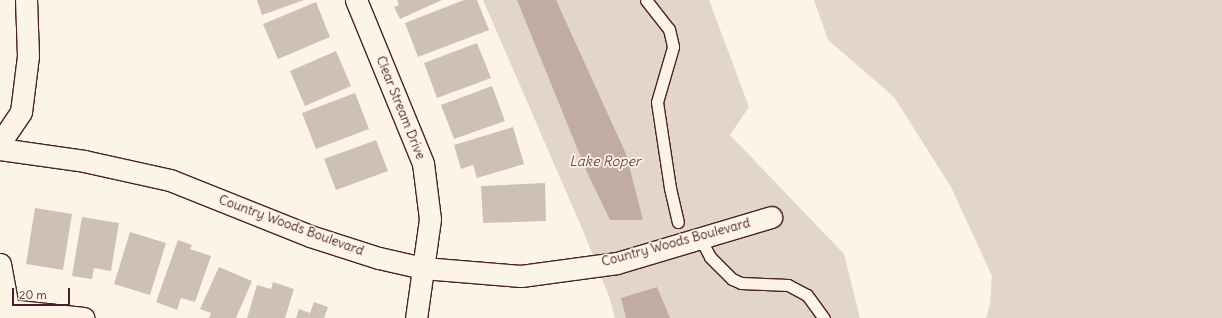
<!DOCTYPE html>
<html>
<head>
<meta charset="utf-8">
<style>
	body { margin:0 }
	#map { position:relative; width:1222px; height:318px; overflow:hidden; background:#fcf5e5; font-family:Delius,sans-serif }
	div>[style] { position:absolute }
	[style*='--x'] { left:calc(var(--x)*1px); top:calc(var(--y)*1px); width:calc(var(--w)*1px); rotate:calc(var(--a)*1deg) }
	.green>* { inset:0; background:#e2d5ca }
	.water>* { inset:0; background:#c0aca5 }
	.building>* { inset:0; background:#cfc0b7 }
	.roads { filter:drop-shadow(1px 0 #4a1f2b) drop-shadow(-1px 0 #4a1f2b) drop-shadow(0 1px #4a1f2b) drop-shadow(0 -1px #4a1f2b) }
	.service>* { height:11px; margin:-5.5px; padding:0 5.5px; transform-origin:5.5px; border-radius:5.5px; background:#fcf5e5 }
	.minor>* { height:21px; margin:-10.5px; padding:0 10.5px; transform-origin:10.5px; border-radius:10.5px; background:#fcf5e5 }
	span { translate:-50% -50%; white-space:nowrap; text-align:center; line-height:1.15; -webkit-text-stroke:3.5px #fcf5e5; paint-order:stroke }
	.street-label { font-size:13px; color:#4a1f2b }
	.water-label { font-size:14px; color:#6d4950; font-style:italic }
	.scale { position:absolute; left:12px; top:288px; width:58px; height:18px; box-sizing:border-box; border:2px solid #4a1f2b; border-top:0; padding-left:5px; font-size:12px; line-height:14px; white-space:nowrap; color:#4a1f2b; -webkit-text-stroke:3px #fcf5e5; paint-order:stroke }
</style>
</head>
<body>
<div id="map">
	<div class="green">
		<i style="clip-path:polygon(483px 0,709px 0,749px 107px,730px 135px,844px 254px,860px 318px,615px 318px,610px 299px,584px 233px)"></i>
		<i style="clip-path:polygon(814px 0,1222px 0,1222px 318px,986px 318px,990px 304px,992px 276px,951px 187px,894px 97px,828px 40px)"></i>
	</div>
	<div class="water">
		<i style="clip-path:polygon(517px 0,556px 0,626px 154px,643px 220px,610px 220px,586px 170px)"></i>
		<i style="clip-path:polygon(657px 287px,670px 318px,626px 318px,621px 298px)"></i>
	</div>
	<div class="building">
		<i style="clip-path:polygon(257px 0,304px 0,262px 15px)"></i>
		<i style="clip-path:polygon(397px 0,442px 0,400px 19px,394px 7px,399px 5px)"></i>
		<i style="clip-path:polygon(464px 0,477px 0,489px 30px,418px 57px,405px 23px)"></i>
		<i style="clip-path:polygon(316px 2px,330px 37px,278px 59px,263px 24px)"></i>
		<i style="clip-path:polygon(477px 43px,491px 78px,437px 98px,424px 63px)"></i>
		<i style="clip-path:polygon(336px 51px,351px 86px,305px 106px,290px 71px)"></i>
		<i style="clip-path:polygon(492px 86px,505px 121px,454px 139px,441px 105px)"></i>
		<i style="clip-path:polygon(355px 93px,369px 129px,316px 149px,302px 113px)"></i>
		<i style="clip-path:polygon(513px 127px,524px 164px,477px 178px,473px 165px,461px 169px,454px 145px)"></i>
		<i style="clip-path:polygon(376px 140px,388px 171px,336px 190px,324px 159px)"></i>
		<i style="clip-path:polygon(545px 183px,546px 221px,483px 223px,481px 186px)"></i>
		<i style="clip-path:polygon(35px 208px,72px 214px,63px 270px,26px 264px)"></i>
		<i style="clip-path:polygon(82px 217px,119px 223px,111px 271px,94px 268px,92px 279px,72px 276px)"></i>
		<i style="clip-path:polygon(130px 232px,166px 243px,150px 295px,114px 284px)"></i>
		<i style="clip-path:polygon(178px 240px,192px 245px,190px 249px,211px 256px,195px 302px,181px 298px,177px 310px,156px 302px)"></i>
		<i style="clip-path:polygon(219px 267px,252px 281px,236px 318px,209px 318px,211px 313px,200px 309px)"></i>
		<i style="clip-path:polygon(273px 282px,294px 289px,285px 318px,247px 318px,257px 285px,271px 289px)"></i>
		<i style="clip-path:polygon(314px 302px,328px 307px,324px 318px,296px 318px,299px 309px,310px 313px)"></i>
	</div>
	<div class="roads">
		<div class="service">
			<i style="--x:646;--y:0;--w:37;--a:52"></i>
			<i style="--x:669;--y:29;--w:18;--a:77"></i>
			<i style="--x:673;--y:47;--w:57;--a:106.2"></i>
			<i style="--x:657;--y:102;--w:87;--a:81.4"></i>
			<i style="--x:670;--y:188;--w:35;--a:77"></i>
			<i style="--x:700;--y:238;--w:21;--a:62"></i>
			<i style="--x:710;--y:257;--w:31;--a:45"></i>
			<i style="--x:732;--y:279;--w:10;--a:24"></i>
			<i style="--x:741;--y:283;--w:47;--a:2.4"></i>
			<i style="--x:788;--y:285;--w:21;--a:28"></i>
			<i style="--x:807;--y:295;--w:29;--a:54"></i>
		</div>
		<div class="minor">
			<i style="--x:356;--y:0;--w:176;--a:67.7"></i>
			<i style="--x:423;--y:163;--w:56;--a:82.9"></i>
			<i style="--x:430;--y:219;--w:100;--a:98"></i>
			<i style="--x:0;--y:143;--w:37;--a:-56"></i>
			<i style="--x:21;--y:112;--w:56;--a:-82.9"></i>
			<i style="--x:28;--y:56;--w:56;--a:-92"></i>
			<i style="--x:0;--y:149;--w:85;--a:8.1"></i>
			<i style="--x:84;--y:161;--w:88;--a:12.5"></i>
			<i style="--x:170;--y:180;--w:151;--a:21.8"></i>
			<i style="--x:310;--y:236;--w:72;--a:17.7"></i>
			<i style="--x:379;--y:258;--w:45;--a:12.8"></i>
			<i style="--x:423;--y:268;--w:98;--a:4.7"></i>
			<i style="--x:521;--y:276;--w:97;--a:-7.7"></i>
			<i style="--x:617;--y:263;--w:161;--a:-16.6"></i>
			<i style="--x:0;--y:264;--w:55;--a:79.5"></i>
			<i style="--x:8;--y:310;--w:76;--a:6"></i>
		</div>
	</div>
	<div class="street-label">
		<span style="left:400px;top:108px;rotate:68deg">Clear Stream Drive</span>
		<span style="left:291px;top:226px;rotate:20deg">Country Woods Boulevard</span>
		<span style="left:676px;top:243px;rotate:-15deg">Country Woods Boulevard</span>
	</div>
	<div class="water-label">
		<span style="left:605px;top:161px">Lake Roper</span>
	</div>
	<div class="scale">20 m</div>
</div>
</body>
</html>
